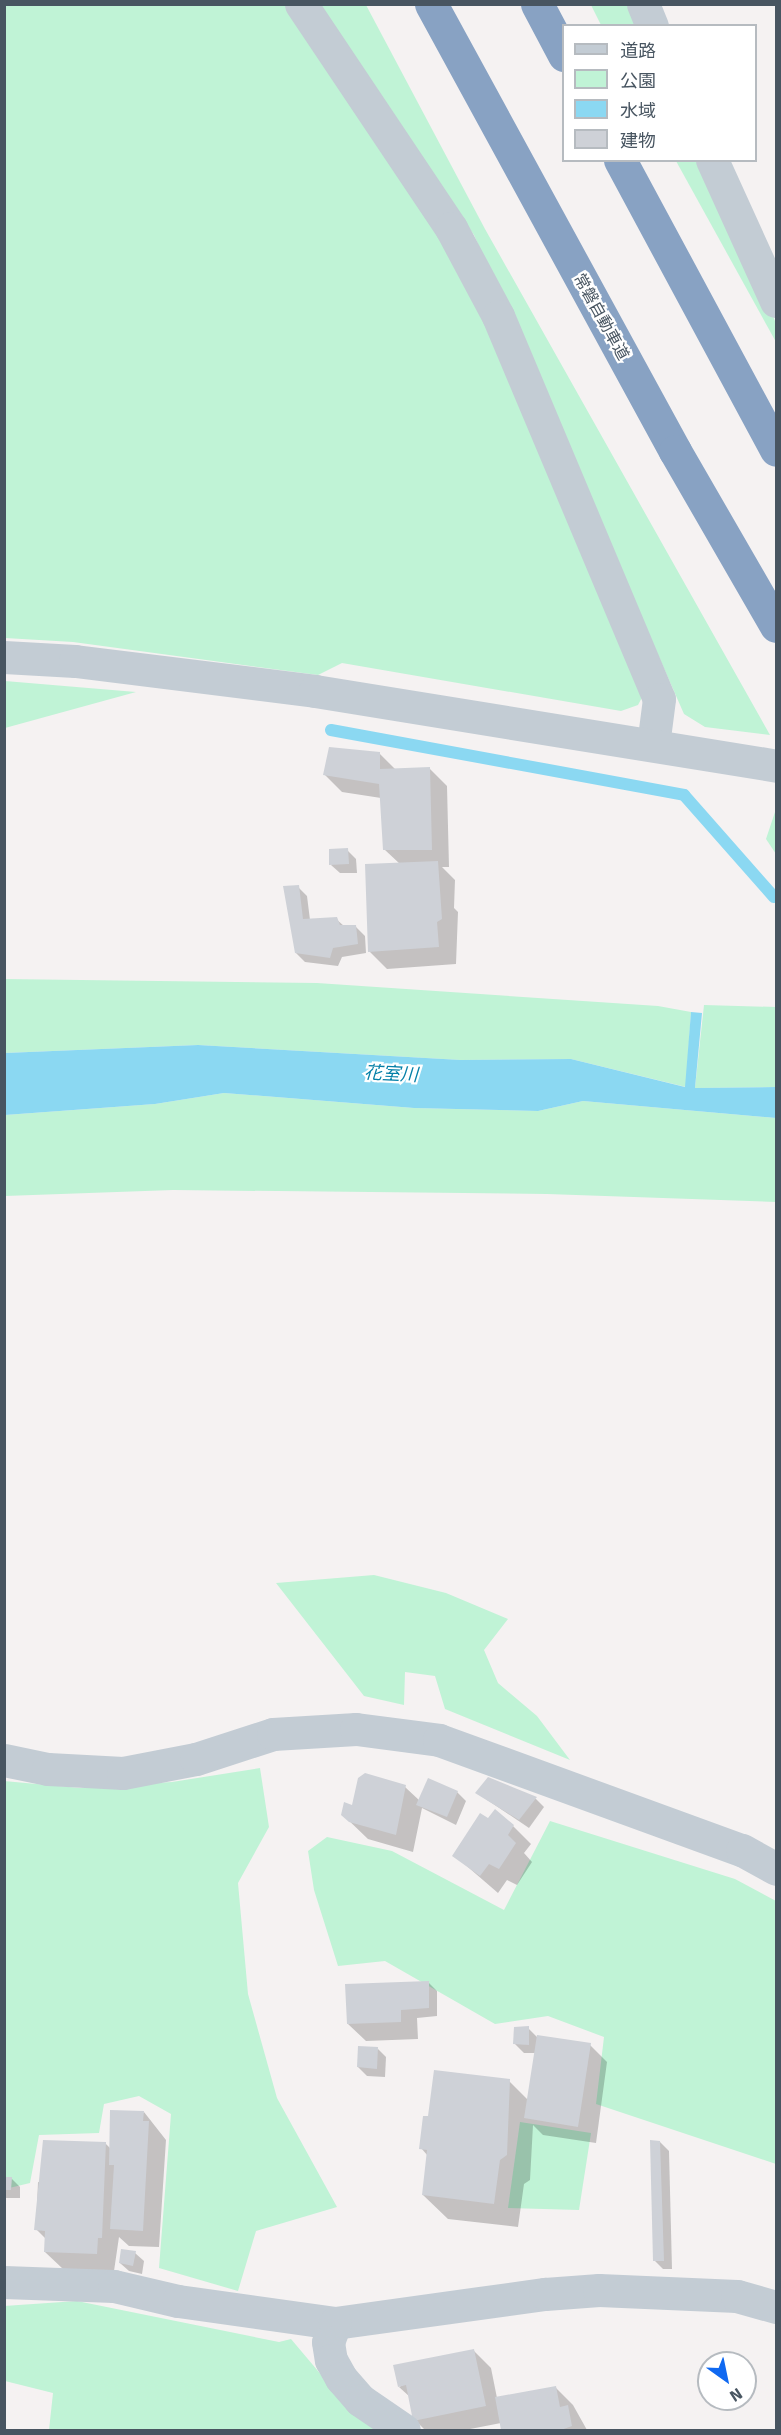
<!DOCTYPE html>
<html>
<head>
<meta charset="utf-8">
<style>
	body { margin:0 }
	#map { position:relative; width:781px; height:2435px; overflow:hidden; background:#f5f2f2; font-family:Signika,"Noto Sans JP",sans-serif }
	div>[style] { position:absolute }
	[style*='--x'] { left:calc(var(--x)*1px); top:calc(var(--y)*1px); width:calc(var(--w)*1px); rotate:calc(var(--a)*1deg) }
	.green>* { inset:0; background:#c0f3d6 }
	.water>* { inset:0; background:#8bd8f2 }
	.shadow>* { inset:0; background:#0003 }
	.stream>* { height:12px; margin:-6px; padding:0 6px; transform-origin:6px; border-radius:6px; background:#8bd8f2 }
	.building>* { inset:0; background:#ced1d7 }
	.minor>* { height:33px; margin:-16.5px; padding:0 16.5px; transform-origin:16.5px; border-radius:16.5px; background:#c3ccd4 }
	.tertiary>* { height:33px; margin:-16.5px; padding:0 16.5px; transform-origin:16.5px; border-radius:16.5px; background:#c3ccd4 }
	.motorway>* { height:33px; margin:-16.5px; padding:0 16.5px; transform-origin:16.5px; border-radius:16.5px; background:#88a2c3 }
	span { translate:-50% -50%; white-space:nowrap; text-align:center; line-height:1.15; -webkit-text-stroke:4.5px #fff; paint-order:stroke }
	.street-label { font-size:16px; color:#485561 }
	.water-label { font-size:18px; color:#0580a8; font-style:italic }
	.frame { position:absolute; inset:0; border:6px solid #485561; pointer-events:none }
	.legend { position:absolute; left:562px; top:24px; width:195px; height:138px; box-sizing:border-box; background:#fff; border:2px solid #b6bbc0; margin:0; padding:8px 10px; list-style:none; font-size:18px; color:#485561 }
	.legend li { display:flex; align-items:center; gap:12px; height:30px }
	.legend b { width:30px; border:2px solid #b6bbc0 }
	.north { position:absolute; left:697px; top:2351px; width:60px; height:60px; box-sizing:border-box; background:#fff; border:2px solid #b6bbc0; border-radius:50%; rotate:147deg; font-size:16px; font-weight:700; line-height:24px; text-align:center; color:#485561 }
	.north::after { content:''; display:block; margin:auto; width:21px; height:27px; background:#1069f1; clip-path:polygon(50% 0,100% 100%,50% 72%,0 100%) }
</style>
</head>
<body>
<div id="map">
	<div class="green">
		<i style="clip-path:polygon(4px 5px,285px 5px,436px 219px,488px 327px,647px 688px,638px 705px,621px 711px,342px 663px,318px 675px,73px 642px,5px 638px)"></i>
		<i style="clip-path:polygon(314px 5px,366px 5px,485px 229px,770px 735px,705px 727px,684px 714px,474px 235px)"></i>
		<i style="clip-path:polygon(591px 5px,631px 5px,640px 25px,601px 25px)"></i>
		<i style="clip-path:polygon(676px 161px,700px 161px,776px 323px,776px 342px)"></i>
		<i style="clip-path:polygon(5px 681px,136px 692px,5px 728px)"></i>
		<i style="clip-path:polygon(776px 809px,776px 854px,766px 839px)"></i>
		<i style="clip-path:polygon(4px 979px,317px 983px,658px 1006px,691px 1012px,686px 1087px,571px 1059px,461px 1060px,198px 1045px,5px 1053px)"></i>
		<i style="clip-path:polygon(704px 1005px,776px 1007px,776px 1087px,695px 1088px)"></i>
		<i style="clip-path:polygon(224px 1093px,414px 1108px,538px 1111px,583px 1101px,776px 1118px,776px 1202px,547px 1194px,173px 1190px,5px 1196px,5px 1115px,155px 1104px)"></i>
		<i style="clip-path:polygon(374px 1575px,446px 1593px,508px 1619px,484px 1650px,498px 1683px,537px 1716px,570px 1760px,445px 1709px,435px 1676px,405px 1672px,404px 1705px,364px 1696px,276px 1583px)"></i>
		<i style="clip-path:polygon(260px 1768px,269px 1827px,238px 1883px,248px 1994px,277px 2098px,337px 2207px,256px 2231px,238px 2291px,159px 2268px,171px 2114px,139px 2096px,104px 2104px,99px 2133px,39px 2135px,30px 2183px,5px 2189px,4px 1781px,80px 1788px,172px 1782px)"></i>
		<i style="clip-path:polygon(550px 1821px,735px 1879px,776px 1901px,776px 2164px,596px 2104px,604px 2037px,548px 2016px,495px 2024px,385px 1961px,338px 1966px,314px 1890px,308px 1851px,327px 1837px,392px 1851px,504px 1910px)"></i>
		<i style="clip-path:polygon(520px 2122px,591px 2133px,579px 2210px,508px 2208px)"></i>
		<i style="clip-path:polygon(77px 2301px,279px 2342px,291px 2339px,345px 2403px,382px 2430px,49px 2430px,53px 2393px,5px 2381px,4px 2306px)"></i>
	</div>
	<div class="water">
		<i style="clip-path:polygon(691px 1012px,702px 1013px,695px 1088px,776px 1087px,776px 1118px,583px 1101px,538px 1111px,414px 1108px,224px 1093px,155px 1104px,5px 1115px,5px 1053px,198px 1045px,461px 1060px,571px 1059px,685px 1087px)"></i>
	</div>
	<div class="shadow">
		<i style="clip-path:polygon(379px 753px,396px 770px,429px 768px,447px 786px,449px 867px,442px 867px,455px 880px,454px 908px,458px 912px,456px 964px,387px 969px,369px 951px,400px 864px,385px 850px,381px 798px,342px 792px,325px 775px)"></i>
		<i style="clip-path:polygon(347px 850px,356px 859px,357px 873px,340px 873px,331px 865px)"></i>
		<i style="clip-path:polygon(298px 887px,307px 896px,310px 920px,336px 919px,344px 926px,356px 927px,365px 936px,366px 953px,342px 957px,338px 966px,305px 962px,296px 953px)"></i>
		<i style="clip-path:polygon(488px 1779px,536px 1799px,544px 1807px,529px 1828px,477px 1793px)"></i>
		<i style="clip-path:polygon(405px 1787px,420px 1801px,457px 1792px,466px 1801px,456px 1825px,422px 1808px,413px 1852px,368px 1839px,343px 1815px,354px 1807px)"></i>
		<i style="clip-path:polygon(513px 1826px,531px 1844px,524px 1853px,532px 1862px,517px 1885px,507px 1880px,498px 1893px,454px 1855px)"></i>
		<i style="clip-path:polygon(428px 1982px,437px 1991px,437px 2016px,417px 2018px,418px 2039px,366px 2041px,348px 2024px)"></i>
		<i style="clip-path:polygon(528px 2028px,537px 2037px,590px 2045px,607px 2062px,596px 2143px,543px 2135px,533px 2125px,530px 2180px,524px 2184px,518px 2227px,448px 2219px,423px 2195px,428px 2156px,421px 2148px,430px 2118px,509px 2081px,528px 2100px,535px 2053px,524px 2053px,515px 2044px)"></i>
		<i style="clip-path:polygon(378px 2049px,386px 2057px,385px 2077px,367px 2076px,358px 2067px)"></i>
		<i style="clip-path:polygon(144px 2112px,166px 2140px,159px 2247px,129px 2246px,119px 2237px,114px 2271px,63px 2269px,45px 2252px,45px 2238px,36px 2229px,38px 2182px,43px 2183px,105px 2143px,111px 2149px)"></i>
		<i style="clip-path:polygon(660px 2142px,669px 2151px,672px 2269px,663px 2269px,654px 2260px)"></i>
		<i style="clip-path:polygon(4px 2178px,11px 2178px,20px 2187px,20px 2198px,4px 2198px)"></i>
		<i style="clip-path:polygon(135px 2253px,144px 2261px,142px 2274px,129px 2271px,120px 2263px)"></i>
		<i style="clip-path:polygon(473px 2350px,491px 2368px,497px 2398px,555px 2387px,573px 2405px,587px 2430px,503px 2430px,501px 2423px,465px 2430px,425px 2430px,415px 2420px,410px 2397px,399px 2387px)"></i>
	</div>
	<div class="stream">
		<i style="--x:331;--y:730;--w:359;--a:10.4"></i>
		<i style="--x:684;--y:795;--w:136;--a:48.6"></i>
	</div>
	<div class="building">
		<i style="clip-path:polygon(329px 747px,380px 752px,380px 769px,430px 767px,432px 850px,383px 850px,379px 784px,323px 775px)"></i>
		<i style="clip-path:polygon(348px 848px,349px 864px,329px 865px,329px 849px)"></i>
		<i style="clip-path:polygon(438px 861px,442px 919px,437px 922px,439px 947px,368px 952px,365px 864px)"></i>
		<i style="clip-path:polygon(299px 885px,303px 919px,337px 917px,340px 925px,356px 925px,358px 944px,333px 948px,330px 958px,295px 953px,283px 886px)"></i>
		<i style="clip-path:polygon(365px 1773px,406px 1785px,396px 1835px,349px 1822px,341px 1815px,344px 1802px,352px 1805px,358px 1778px)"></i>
		<i style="clip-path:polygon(488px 1777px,537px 1797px,519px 1820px,475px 1793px)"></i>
		<i style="clip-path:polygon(428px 1778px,458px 1791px,447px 1817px,416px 1805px)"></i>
		<i style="clip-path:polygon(495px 1809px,514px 1825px,508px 1835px,516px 1843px,499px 1869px,489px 1864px,480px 1876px,452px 1856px,480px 1813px,488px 1818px)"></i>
		<i style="clip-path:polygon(429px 1981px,429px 2008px,401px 2010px,401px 2022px,347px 2024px,345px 1984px)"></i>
		<i style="clip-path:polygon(529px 2026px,529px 2045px,513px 2044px,514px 2027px)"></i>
		<i style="clip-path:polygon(537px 2035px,591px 2043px,578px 2127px,524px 2118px)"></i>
		<i style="clip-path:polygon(358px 2046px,378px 2047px,377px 2069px,357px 2067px)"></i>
		<i style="clip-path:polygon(434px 2070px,510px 2079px,507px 2155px,500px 2160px,494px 2204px,422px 2195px,427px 2150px,419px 2149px,423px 2116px,428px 2116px)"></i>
		<i style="clip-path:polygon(110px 2110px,144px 2111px,143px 2121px,149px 2121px,143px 2231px,110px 2229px,114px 2165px,109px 2165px)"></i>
		<i style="clip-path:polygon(43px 2140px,106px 2142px,102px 2238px,98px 2238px,97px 2254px,44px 2252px,45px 2231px,34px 2230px)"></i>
		<i style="clip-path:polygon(650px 2140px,660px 2141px,664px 2261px,653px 2261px)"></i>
		<i style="clip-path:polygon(4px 2177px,12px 2177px,11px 2190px,4px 2190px)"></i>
		<i style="clip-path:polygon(121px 2249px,136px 2251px,133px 2266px,119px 2263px)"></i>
		<i style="clip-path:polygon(474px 2349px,486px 2406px,413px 2421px,406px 2385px,398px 2387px,393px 2365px)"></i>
		<i style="clip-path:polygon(556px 2386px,560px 2407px,568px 2405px,572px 2426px,561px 2430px,501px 2430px,495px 2397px)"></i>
	</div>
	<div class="minor">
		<i style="--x:301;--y:4;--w:270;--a:56.2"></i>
		<i style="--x:451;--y:228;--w:100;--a:61.9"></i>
		<i style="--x:498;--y:316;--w:415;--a:67.2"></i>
		<i style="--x:659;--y:699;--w:46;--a:97.4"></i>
		<i style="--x:643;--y:4;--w:24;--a:68"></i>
		<i style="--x:712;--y:160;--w:155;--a:65.6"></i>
		<i style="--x:4;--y:657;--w:71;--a:3.2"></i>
		<i style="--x:75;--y:661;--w:242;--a:7.1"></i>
		<i style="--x:4;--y:1760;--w:45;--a:11.6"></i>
		<i style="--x:48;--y:1769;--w:75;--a:3.1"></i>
		<i style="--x:123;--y:1773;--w:74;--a:-10.9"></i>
		<i style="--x:196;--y:1759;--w:81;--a:-18"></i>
		<i style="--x:273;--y:1734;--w:83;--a:-3.4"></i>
		<i style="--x:356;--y:1729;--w:84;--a:7.5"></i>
		<i style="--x:439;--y:1740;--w:322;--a:20"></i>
		<i style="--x:742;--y:1850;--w:39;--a:29"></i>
		<i style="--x:4;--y:2282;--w:110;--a:2.1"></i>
		<i style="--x:114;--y:2286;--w:66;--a:13.2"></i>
		<i style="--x:178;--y:2301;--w:159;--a:8"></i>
		<i style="--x:335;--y:2323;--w:212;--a:-7.9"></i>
		<i style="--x:545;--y:2294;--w:54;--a:-4.2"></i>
		<i style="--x:599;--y:2290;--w:138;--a:2.5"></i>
		<i style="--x:737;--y:2296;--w:41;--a:15.8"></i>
		<i style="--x:335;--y:2323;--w:20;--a:110"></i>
		<i style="--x:328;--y:2342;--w:18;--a:81"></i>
		<i style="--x:331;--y:2360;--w:21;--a:61"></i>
		<i style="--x:341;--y:2378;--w:29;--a:49"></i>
		<i style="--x:360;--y:2400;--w:53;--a:34.3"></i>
	</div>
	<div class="tertiary">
		<i style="--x:315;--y:691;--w:467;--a:9.2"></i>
	</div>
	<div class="motorway">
		<i style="--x:431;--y:4;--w:509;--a:61.37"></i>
		<i style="--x:675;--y:451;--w:202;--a:60"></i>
		<i style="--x:537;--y:4;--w:58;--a:62.1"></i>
		<i style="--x:620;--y:160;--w:329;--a:61.7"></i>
	</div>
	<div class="street-label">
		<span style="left:601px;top:317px;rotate:61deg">常磐自動車道</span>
	</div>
	<div class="water-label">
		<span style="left:391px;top:1074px;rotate:3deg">花室川</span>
	</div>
	<div class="frame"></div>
	<ul class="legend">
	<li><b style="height:8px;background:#c3ccd4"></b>道路</li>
	<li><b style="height:16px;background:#c0f3d6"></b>公園</li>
	<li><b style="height:16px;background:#8bd8f2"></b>水域</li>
	<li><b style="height:16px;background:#ced1d7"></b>建物</li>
	</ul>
	<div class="north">N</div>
</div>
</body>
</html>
